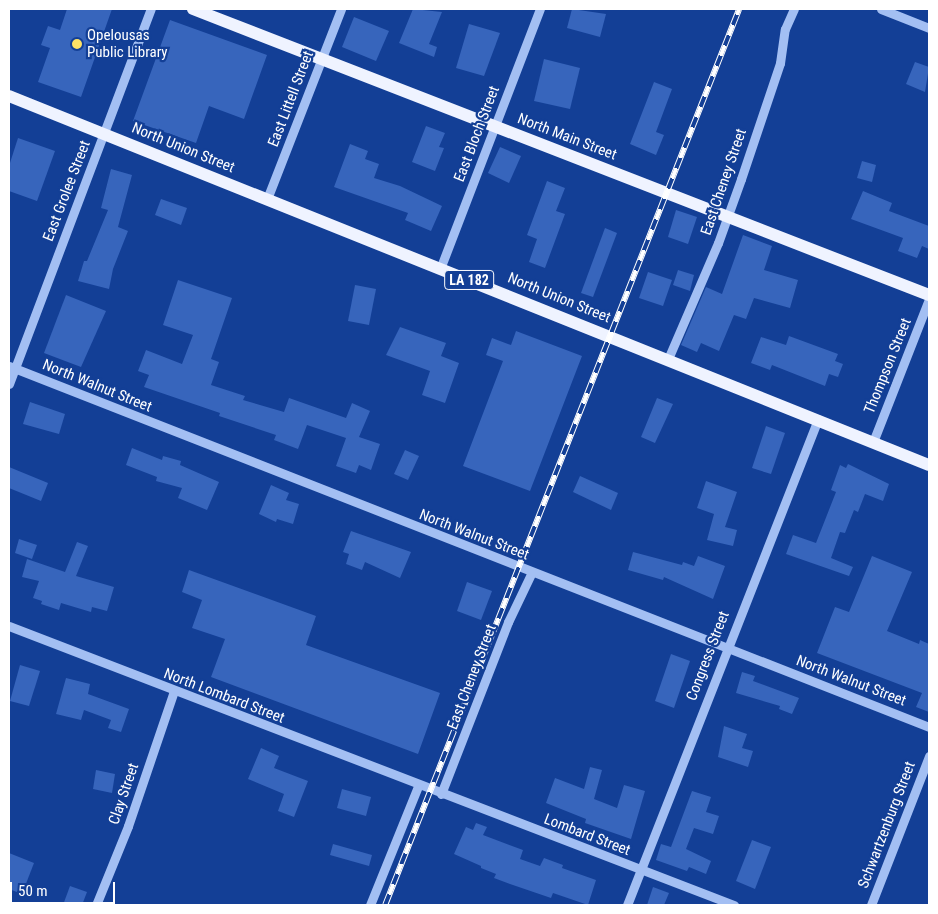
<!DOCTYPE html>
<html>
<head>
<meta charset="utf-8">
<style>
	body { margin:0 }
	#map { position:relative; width:938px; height:914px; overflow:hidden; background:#133f96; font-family:"Roboto Condensed",sans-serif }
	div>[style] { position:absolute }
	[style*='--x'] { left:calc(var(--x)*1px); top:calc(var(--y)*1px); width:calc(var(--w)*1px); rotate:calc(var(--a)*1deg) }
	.building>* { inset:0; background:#3765bc }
	.minor>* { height:9px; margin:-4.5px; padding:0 4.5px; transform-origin:4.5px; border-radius:4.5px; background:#a3bff3 }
	.major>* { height:12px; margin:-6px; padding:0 6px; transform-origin:6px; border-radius:6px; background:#eff3ff }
	.rail>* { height:5.5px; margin-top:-2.75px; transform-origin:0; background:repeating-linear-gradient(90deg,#133f96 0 11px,#fff 0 22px); box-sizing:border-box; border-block:1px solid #fff }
	.dots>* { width:14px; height:14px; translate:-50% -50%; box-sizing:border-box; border:2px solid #133f96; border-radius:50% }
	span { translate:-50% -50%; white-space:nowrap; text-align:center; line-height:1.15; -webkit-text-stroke:4.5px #133f96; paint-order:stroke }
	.shield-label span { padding:1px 4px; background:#133f96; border:1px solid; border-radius:4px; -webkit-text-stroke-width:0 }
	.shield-label { font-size:14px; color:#fff; font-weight:700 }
	.poi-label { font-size:15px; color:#fff }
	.left { translate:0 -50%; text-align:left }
	.street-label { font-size:15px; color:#fff }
	.frame { position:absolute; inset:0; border:10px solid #fff; pointer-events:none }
	.scale { position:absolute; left:10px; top:882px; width:105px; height:22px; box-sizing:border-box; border:2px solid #fff; border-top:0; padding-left:6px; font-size:15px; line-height:18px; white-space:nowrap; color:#fff; -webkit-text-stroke:4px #133f96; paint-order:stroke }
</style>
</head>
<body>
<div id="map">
	<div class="building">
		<i style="clip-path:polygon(67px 9px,112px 9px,81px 97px,38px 82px,50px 48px,41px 45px,48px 26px,60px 30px)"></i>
		<i style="clip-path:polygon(413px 9px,442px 12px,429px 44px,437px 47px,434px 57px,399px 43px)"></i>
		<i style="clip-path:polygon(572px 9px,606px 14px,600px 37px,567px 28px)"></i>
		<i style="clip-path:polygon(354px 17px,389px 31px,376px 61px,342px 47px)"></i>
		<i style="clip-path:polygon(170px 20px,267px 55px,244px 119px,209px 106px,196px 143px,133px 121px)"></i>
		<i style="clip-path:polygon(469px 24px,500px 33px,484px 76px,456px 68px)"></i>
		<i style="clip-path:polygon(544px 59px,580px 68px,570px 109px,534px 101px)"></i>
		<i style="clip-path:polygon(915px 62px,929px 67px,925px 92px,906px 84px)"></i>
		<i style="clip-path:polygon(654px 82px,672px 89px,656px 132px,664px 135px,656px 155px,630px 144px)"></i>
		<i style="clip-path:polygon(426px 126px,445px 133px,439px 147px,444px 148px,435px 171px,412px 162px)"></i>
		<i style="clip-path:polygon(18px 138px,55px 151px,37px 201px,9px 191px,9px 166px)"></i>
		<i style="clip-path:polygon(350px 144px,368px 151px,365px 159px,379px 164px,374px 178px,400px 186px,442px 206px,431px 231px,405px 220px,408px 213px,334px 187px)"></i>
		<i style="clip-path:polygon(500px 147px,521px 156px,509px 183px,488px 173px)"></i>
		<i style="clip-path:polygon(862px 161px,876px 165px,872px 182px,857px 178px)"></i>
		<i style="clip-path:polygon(111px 169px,132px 175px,118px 227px,128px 231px,113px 269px,109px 289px,78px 281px,84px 261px,87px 261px,108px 210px,101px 208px)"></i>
		<i style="clip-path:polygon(547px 181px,565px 188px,556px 211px,565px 214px,545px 268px,529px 262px,537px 239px,527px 235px)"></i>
		<i style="clip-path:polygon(863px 191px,892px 203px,889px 211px,929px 226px,929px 249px,922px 246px,917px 258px,898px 251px,903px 238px,851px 219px)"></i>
		<i style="clip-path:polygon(161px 199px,187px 208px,181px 225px,155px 215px)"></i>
		<i style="clip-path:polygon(676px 210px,697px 217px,688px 244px,668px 237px)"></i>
		<i style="clip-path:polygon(605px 228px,617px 233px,593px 297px,581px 293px)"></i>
		<i style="clip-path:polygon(743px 235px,772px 246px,764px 270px,798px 280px,790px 308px,754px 298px,746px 319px,734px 315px,719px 351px,701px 343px,697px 352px,681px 345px,706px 287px,722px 294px)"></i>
		<i style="clip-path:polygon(678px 270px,694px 275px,690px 291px,673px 285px)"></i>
		<i style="clip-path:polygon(648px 272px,672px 280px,663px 306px,639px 298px)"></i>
		<i style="clip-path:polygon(178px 280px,232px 298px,211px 359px,219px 362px,211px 385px,245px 396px,243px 400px,284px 412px,289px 398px,346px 418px,352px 403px,370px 411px,359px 437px,380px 444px,371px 470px,359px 465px,356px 473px,336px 466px,346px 438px,307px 425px,298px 449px,274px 440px,276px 435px,219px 416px,220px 413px,144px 387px,149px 375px,138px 371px,146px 350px,182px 364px,193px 335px,163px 325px)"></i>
		<i style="clip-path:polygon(355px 285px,376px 289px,369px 325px,348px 321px)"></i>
		<i style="clip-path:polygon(66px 295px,106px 311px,81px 367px,44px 353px)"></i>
		<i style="clip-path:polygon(400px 327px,446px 343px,441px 356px,459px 363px,445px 403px,422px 395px,430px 371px,386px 355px)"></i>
		<i style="clip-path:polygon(516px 331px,582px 356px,530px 491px,463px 466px,503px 361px,486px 355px,492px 338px,511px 345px)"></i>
		<i style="clip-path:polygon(789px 336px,838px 354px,835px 361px,843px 364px,838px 377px,829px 374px,825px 386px,772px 365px,770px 370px,751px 363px,761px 337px,786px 345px)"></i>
		<i style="clip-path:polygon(657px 398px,673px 404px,655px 443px,641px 437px)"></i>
		<i style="clip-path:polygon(30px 402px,65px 414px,59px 434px,23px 424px)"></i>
		<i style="clip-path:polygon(766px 426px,785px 433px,771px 474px,752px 468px)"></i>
		<i style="clip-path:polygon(132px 448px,162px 460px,163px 456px,181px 461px,180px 465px,219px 482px,207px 510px,178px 498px,182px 488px,156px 481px,157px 477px,126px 465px)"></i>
		<i style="clip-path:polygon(405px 450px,419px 456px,408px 480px,394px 474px)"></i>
		<i style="clip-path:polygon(848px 464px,889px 484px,883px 501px,865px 494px,858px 512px,854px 510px,845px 533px,840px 532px,831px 558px,853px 567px,849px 576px,786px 554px,793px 535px,816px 543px,836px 492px,831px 490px,840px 465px,846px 468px)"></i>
		<i style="clip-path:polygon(9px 467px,48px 483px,41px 501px,9px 488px)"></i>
		<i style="clip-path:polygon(580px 476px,618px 493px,611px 510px,573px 492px)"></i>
		<i style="clip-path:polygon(706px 481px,737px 492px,725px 527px,737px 530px,733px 546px,707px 540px,714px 514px,697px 508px)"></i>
		<i style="clip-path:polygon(271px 485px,289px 493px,286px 500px,299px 504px,293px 524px,277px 519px,276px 522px,259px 514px)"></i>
		<i style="clip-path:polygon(351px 531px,411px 552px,400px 578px,365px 562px,362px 570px,346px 564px,349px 554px,343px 552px)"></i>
		<i style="clip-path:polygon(19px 539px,37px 545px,32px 559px,15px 553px)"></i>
		<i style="clip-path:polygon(77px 542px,88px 546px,76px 576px,114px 587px,107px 611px,92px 607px,91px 612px,61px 603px,59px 610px,41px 604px,42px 601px,33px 598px,39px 581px,22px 577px,27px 559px,65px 572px)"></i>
		<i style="clip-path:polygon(633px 552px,682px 565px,683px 562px,694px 566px,698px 556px,725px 566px,713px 599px,664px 577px,663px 580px,628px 570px)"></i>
		<i style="clip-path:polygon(872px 556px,912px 572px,887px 631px,919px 644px,920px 640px,929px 644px,929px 712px,916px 707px,922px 693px,817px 653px,835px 607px,849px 612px)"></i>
		<i style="clip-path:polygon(189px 570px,316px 616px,306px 645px,440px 693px,418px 754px,211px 677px,225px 639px,192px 628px,202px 600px,182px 592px)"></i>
		<i style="clip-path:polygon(467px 582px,492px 591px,481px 620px,457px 611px)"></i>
		<i style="clip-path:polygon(671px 654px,690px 661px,674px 708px,655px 701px)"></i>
		<i style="clip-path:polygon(20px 665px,40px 671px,29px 706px,10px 701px)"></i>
		<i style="clip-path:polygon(742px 672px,755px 676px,753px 681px,799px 698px,792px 714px,779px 709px,780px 706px,736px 693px)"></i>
		<i style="clip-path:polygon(66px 678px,90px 684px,88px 694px,129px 709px,121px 732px,108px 728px,111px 720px,84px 710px,81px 720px,56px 714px)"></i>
		<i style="clip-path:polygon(724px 726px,747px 734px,742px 748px,753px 751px,748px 767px,718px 757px)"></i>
		<i style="clip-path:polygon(261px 748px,279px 756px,274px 768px,308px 781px,294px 817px,278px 811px,284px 794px,248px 779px)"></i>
		<i style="clip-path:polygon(590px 767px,602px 770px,594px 799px,617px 808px,624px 785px,645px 791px,631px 839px,585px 823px,586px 819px,546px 803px,555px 778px,584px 789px)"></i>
		<i style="clip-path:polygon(96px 770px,115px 774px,112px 793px,93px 789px)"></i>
		<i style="clip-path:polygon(342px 789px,371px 797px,366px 816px,337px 808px)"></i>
		<i style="clip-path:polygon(692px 791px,711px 797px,706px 812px,719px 816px,713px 834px,694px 828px,686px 849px,711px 861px,706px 874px,689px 867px,687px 871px,656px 860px,661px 844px,671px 847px)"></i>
		<i style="clip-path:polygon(476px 823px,487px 827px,483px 835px,523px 850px,520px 859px,540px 866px,544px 858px,563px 865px,562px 868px,596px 880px,588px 905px,553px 893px,551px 898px,510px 884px,494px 878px,496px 874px,481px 868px,481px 866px,454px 854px,466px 827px,473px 830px)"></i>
		<i style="clip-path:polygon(752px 840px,771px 847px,755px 889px,736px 881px)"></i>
		<i style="clip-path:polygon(333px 844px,372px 855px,369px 866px,330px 855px)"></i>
		<i style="clip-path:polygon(9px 853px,34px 863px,22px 894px,9px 889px)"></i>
		<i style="clip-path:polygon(70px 886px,87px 892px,82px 905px,63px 905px)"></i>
		<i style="clip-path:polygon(653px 887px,669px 893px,664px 905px,647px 905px)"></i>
	</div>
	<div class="minor">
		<i style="--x:881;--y:9;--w:52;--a:21.6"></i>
		<i style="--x:267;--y:199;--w:204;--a:-68.7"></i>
		<i style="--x:440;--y:269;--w:279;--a:-69"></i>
		<i style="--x:668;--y:359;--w:126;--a:-66.7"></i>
		<i style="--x:718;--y:243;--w:68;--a:-70.2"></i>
		<i style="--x:741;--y:179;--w:122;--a:-71.4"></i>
		<i style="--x:780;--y:63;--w:34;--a:-82"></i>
		<i style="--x:785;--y:29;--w:22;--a:-66"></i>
		<i style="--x:9;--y:366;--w:988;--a:21.42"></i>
		<i style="--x:9;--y:384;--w:401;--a:-69.3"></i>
		<i style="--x:873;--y:442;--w:154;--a:-68.6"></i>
		<i style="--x:9;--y:626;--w:777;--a:21.05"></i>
		<i style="--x:441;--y:794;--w:185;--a:-68.7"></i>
		<i style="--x:508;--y:622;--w:55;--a:-64.4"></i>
		<i style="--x:96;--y:905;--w:85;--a:-67.9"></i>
		<i style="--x:128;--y:826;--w:143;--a:-71.2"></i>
		<i style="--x:370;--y:905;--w:128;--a:-68"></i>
		<i style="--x:627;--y:905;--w:522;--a:-68.54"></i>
		<i style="--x:871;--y:905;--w:160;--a:-68.7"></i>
	</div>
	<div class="major">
		<i style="--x:193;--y:9;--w:790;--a:21.24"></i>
		<i style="--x:9;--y:96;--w:991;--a:21.86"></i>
	</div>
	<div class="rail">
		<i style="--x:385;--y:905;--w:963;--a:-68.44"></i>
	</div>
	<div class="dots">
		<i style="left:77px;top:44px;background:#ffe265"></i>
	</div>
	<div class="shield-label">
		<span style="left:469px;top:280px">LA 182</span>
	</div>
	<div class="poi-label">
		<span class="left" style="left:87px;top:44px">Opelousas<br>Public Library</span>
	</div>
	<div class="street-label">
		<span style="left:291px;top:99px;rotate:-69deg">East Littell Street</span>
		<span style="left:477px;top:134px;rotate:-69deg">East Bloch Street</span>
		<span style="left:567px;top:137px;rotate:21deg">North Main Street</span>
		<span style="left:183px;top:148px;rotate:22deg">North Union Street</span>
		<span style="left:724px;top:182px;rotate:-71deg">East Cheney Street</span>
		<span style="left:67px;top:191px;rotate:-69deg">East Grolee Street</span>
		<span style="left:559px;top:298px;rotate:22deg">North Union Street</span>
		<span style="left:888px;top:366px;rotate:-68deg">Thompson Street</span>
		<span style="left:97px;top:386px;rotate:22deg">North Walnut Street</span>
		<span style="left:474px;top:535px;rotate:21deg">North Walnut Street</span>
		<span style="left:708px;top:656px;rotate:-69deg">Congress Street</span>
		<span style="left:472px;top:677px;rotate:-69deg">East Cheney Street</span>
		<span style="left:851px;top:681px;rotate:21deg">North Walnut Street</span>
		<span style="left:224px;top:696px;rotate:21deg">North Lombard Street</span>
		<span style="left:124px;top:794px;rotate:-71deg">Clay Street</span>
		<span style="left:887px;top:825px;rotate:-69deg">Schwartzenburg Street</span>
		<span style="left:587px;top:835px;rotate:21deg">Lombard Street</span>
	</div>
	<div class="frame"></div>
	<div class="scale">50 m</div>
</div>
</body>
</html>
